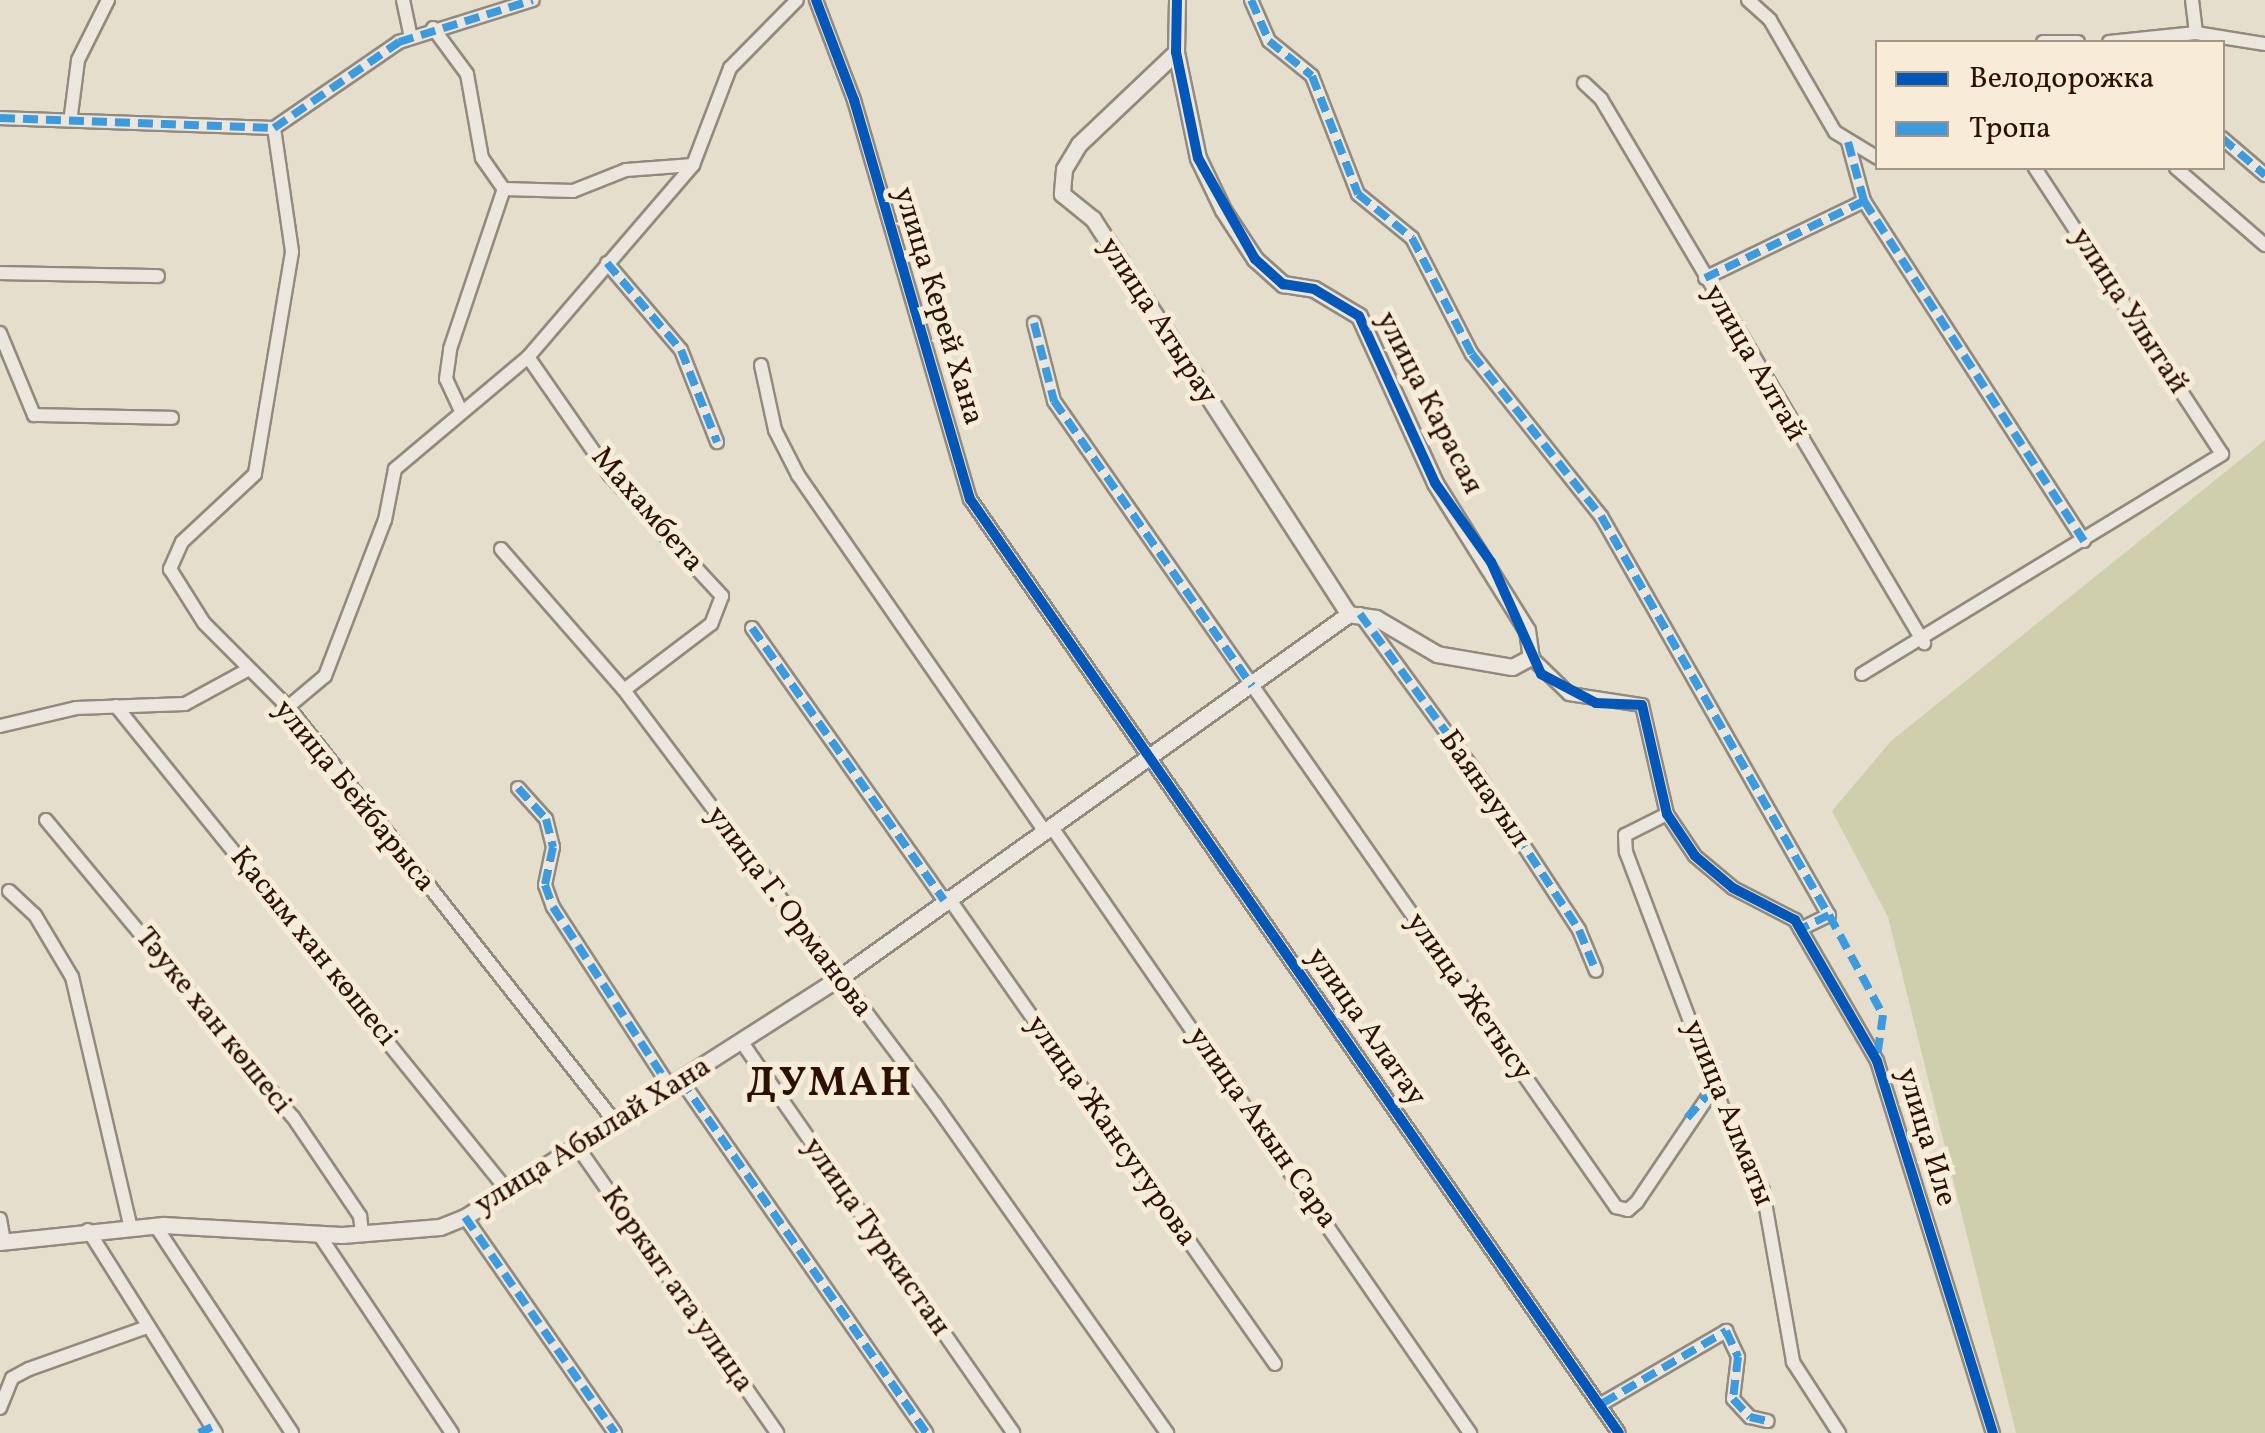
<!DOCTYPE html>
<html>
<head>
<meta charset="utf-8">
<style>
	body { margin:0 }
	#map { position:relative; width:2265px; height:1433px; overflow:hidden; background:#e6decc; font-family:Vollkorn,serif }
	div>[style] { position:absolute }
	[style*='--x'] { left:calc(var(--x)*1px); top:calc(var(--y)*1px); width:calc(var(--w)*1px); rotate:calc(var(--a)*1deg) }
	.green>* { inset:0; background:#cdcfad }
	.roads { filter:drop-shadow(2px 0 #928a7e) drop-shadow(-2px 0 #928a7e) drop-shadow(0 2px #928a7e) drop-shadow(0 -2px #928a7e) }
	.minor>* { height:12px; margin:-6px; padding:0 6px; transform-origin:6px; border-radius:6px; background:#ebe6de }
	.tertiary>* { height:15px; margin:-7.5px; padding:0 7.5px; transform-origin:7.5px; border-radius:7.5px; background:#ebe6de }
	.quiet>* { height:8px; margin-top:-4px; transform-origin:0; background:repeating-linear-gradient(90deg,#3d9adc 0 15px,transparent 0 23px) }
	.cycleway>* { height:10px; margin:-5px; padding:0 5px; transform-origin:5px; border-radius:5px; background:#0057b8 }
	span { translate:-50% -50%; white-space:nowrap; text-align:center; line-height:1.15; -webkit-text-stroke:10px #f6ecd7; paint-order:stroke }
	.street-label { font-size:30px; color:#2c1000 }
	.district-label { font-size:40px; color:#2c1000; font-weight:700; letter-spacing:2.5px }
	.legend { position:absolute; left:1875px; top:40px; width:350px; height:130px; box-sizing:border-box; background:#f6ecd7; border:2px solid #a59481; margin:0; padding:12px 18px; list-style:none; font-size:30px; color:#2c1000 }
	.legend li { display:flex; align-items:center; gap:20px; height:50px }
	.legend b { width:50px; border:2px solid #a59481 }
</style>
</head>
<body>
<div id="map">
	<div class="green">
		<i style="clip-path:polygon(2265px 440px,2265px 1433px,2016px 1433px,1888px 917px,1832px 811px,1891px 741px)"></i>
	</div>
	<div class="roads">
		<div class="minor">
			<i style="--x:403;--y:0;--w:38;--a:78"></i>
			<i style="--x:816;--y:0;--w:107;--a:69.2"></i>
			<i style="--x:854;--y:100;--w:416;--a:73.8"></i>
			<i style="--x:970;--y:499;--w:1137;--a:55.21"></i>
			<i style="--x:1251;--y:0;--w:45;--a:66.3"></i>
			<i style="--x:1269;--y:41;--w:55;--a:39.1"></i>
			<i style="--x:1312;--y:76;--w:127;--a:68.7"></i>
			<i style="--x:1358;--y:194;--w:70;--a:39.2"></i>
			<i style="--x:1412;--y:238;--w:131;--a:62.7"></i>
			<i style="--x:1472;--y:354;--w:207;--a:51.5"></i>
			<i style="--x:1601;--y:516;--w:460;--a:60.3"></i>
			<i style="--x:1829;--y:915;--w:32;--a:154"></i>
			<i style="--x:1748;--y:0;--w:30;--a:42"></i>
			<i style="--x:1770;--y:20;--w:129;--a:59.9"></i>
			<i style="--x:1835;--y:132;--w:50;--a:31.2"></i>
			<i style="--x:2192;--y:0;--w:33;--a:83"></i>
			<i style="--x:433;--y:28;--w:57;--a:53.5"></i>
			<i style="--x:467;--y:74;--w:85;--a:79.9"></i>
			<i style="--x:482;--y:158;--w:38;--a:55"></i>
			<i style="--x:2043;--y:42;--w:35;--a:0"></i>
			<i style="--x:2109;--y:42;--w:87;--a:-5.9"></i>
			<i style="--x:2196;--y:33;--w:70;--a:9.1"></i>
			<i style="--x:1584;--y:83;--w:23;--a:43"></i>
			<i style="--x:1601;--y:99;--w:633;--a:59.3"></i>
			<i style="--x:71;--y:115;--w:55;--a:-82.7"></i>
			<i style="--x:78;--y:60;--w:67;--a:-63.4"></i>
			<i style="--x:0;--y:118;--w:274;--a:2.1"></i>
			<i style="--x:274;--y:128;--w:152;--a:-34.5"></i>
			<i style="--x:399;--y:42;--w:140;--a:-17.4"></i>
			<i style="--x:274;--y:128;--w:125;--a:81.7"></i>
			<i style="--x:292;--y:252;--w:225;--a:99.5"></i>
			<i style="--x:255;--y:474;--w:100;--a:137"></i>
			<i style="--x:182;--y:542;--w:30;--a:114"></i>
			<i style="--x:170;--y:569;--w:64;--a:57.8"></i>
			<i style="--x:204;--y:623;--w:119;--a:45"></i>
			<i style="--x:288;--y:707;--w:528;--a:51.76"></i>
			<i style="--x:2222;--y:138;--w:57;--a:40.7"></i>
			<i style="--x:1848;--y:142;--w:61;--a:74.8"></i>
			<i style="--x:1864;--y:201;--w:405;--a:57.1"></i>
			<i style="--x:2176;--y:168;--w:118;--a:40.9"></i>
			<i style="--x:607;--y:263;--w:114;--a:49.6"></i>
			<i style="--x:681;--y:350;--w:99;--a:68.6"></i>
			<i style="--x:0;--y:273;--w:158;--a:1.1"></i>
			<i style="--x:1705;--y:278;--w:177;--a:-25.8"></i>
			<i style="--x:1034;--y:323;--w:81;--a:75.6"></i>
			<i style="--x:1054;--y:401;--w:983;--a:55.11"></i>
			<i style="--x:1616;--y:1207;--w:12;--a:14"></i>
			<i style="--x:1628;--y:1210;--w:12;--a:-42"></i>
			<i style="--x:1637;--y:1202;--w:141;--a:-56"></i>
			<i style="--x:0;--y:333;--w:89;--a:67.5"></i>
			<i style="--x:34;--y:415;--w:138;--a:1.2"></i>
			<i style="--x:528;--y:357;--w:144;--a:55.2"></i>
			<i style="--x:610;--y:475;--w:165;--a:47.2"></i>
			<i style="--x:722;--y:596;--w:30;--a:111"></i>
			<i style="--x:711;--y:624;--w:109;--a:142.8"></i>
			<i style="--x:761;--y:365;--w:66;--a:77.8"></i>
			<i style="--x:775;--y:430;--w:51;--a:62.9"></i>
			<i style="--x:798;--y:475;--w:432;--a:55.3"></i>
			<i style="--x:461;--y:411;--w:35;--a:-115"></i>
			<i style="--x:446;--y:379;--w:30;--a:-82"></i>
			<i style="--x:450;--y:349;--w:169;--a:-71.4"></i>
			<i style="--x:504;--y:189;--w:69;--a:1.7"></i>
			<i style="--x:573;--y:191;--w:57;--a:-21.6"></i>
			<i style="--x:626;--y:170;--w:67;--a:-4.3"></i>
			<i style="--x:501;--y:549;--w:187;--a:48.9"></i>
			<i style="--x:624;--y:690;--w:518;--a:53.09"></i>
			<i style="--x:935;--y:1104;--w:403;--a:54.8"></i>
			<i style="--x:1360;--y:614;--w:202;--a:53.9"></i>
			<i style="--x:1479;--y:777;--w:183;--a:56.8"></i>
			<i style="--x:1579;--y:930;--w:44;--a:67.5"></i>
			<i style="--x:752;--y:628;--w:333;--a:54.8"></i>
			<i style="--x:1531;--y:657;--w:53;--a:44.2"></i>
			<i style="--x:1569;--y:694;--w:74;--a:8.6"></i>
			<i style="--x:1642;--y:705;--w:112;--a:77.1"></i>
			<i style="--x:1667;--y:814;--w:50;--a:56.3"></i>
			<i style="--x:1695;--y:856;--w:50;--a:40.1"></i>
			<i style="--x:1733;--y:888;--w:70;--a:27.3"></i>
			<i style="--x:1795;--y:920;--w:163;--a:59.8"></i>
			<i style="--x:1877;--y:1061;--w:390;--a:72.7"></i>
			<i style="--x:1862;--y:674;--w:422;--a:-31.4"></i>
			<i style="--x:2222;--y:454;--w:342;--a:-123.2"></i>
			<i style="--x:116;--y:706;--w:622;--a:51.07"></i>
			<i style="--x:288;--y:707;--w:48;--a:-40"></i>
			<i style="--x:325;--y:676;--w:167;--a:-69"></i>
			<i style="--x:385;--y:520;--w:52;--a:-78.9"></i>
			<i style="--x:395;--y:469;--w:174;--a:-40.1"></i>
			<i style="--x:528;--y:357;--w:253;--a:-49.3"></i>
			<i style="--x:693;--y:165;--w:104;--a:-69.1"></i>
			<i style="--x:730;--y:68;--w:95;--a:-45.4"></i>
			<i style="--x:0;--y:726;--w:78;--a:-13.3"></i>
			<i style="--x:76;--y:708;--w:109;--a:-2.1"></i>
			<i style="--x:185;--y:704;--w:71;--a:-28.7"></i>
			<i style="--x:518;--y:788;--w:42;--a:47.9"></i>
			<i style="--x:546;--y:819;--w:29;--a:76"></i>
			<i style="--x:553;--y:847;--w:39;--a:102"></i>
			<i style="--x:545;--y:885;--w:23;--a:70"></i>
			<i style="--x:553;--y:907;--w:215;--a:57"></i>
			<i style="--x:1667;--y:814;--w:47;--a:153.4"></i>
			<i style="--x:1625;--y:835;--w:17;--a:87"></i>
			<i style="--x:1626;--y:852;--w:313;--a:69.3"></i>
			<i style="--x:1737;--y:1145;--w:53;--a:60.5"></i>
			<i style="--x:1763;--y:1191;--w:174;--a:80"></i>
			<i style="--x:1793;--y:1362;--w:85;--a:57.1"></i>
			<i style="--x:46;--y:820;--w:386;--a:50.3"></i>
			<i style="--x:293;--y:1117;--w:120;--a:55.9"></i>
			<i style="--x:360;--y:1216;--w:17;--a:83"></i>
			<i style="--x:1051;--y:826;--w:738;--a:55.38"></i>
			<i style="--x:9;--y:891;--w:35;--a:43"></i>
			<i style="--x:35;--y:915;--w:72;--a:59.2"></i>
			<i style="--x:72;--y:977;--w:255;--a:76.8"></i>
			<i style="--x:948;--y:897;--w:570;--a:55"></i>
			<i style="--x:741;--y:1041;--w:477;--a:55.2"></i>
			<i style="--x:681;--y:1080;--w:430;--a:55.2"></i>
			<i style="--x:577;--y:1146;--w:350;--a:55.1"></i>
			<i style="--x:465;--y:1217;--w:263;--a:55.2"></i>
			<i style="--x:0;--y:1219;--w:22;--a:80"></i>
			<i style="--x:155;--y:1225;--w:249;--a:56.6"></i>
			<i style="--x:88;--y:1230;--w:240;--a:57.8"></i>
			<i style="--x:318;--y:1233;--w:241;--a:56.2"></i>
			<i style="--x:1603;--y:1403;--w:143;--a:-30.3"></i>
			<i style="--x:1726;--y:1331;--w:29;--a:65"></i>
			<i style="--x:1738;--y:1357;--w:42;--a:96.8"></i>
			<i style="--x:1733;--y:1399;--w:25;--a:47"></i>
			<i style="--x:1750;--y:1417;--w:18;--a:13"></i>
			<i style="--x:0;--y:1408;--w:32;--a:-68"></i>
			<i style="--x:12;--y:1378;--w:19;--a:-28"></i>
			<i style="--x:29;--y:1369;--w:125;--a:-19.6"></i>
		</div>
		<div class="tertiary">
			<i style="--x:1177;--y:0;--w:52;--a:91.1"></i>
			<i style="--x:1176;--y:52;--w:108;--a:78.3"></i>
			<i style="--x:1198;--y:158;--w:58;--a:64.3"></i>
			<i style="--x:1223;--y:210;--w:59;--a:56.9"></i>
			<i style="--x:1255;--y:259;--w:38;--a:42"></i>
			<i style="--x:1283;--y:284;--w:31;--a:9"></i>
			<i style="--x:1314;--y:289;--w:52;--a:31"></i>
			<i style="--x:1359;--y:316;--w:183;--a:65.5"></i>
			<i style="--x:1435;--y:483;--w:173;--a:58"></i>
			<i style="--x:1527;--y:630;--w:27;--a:82"></i>
			<i style="--x:1531;--y:657;--w:21;--a:152"></i>
			<i style="--x:1512;--y:667;--w:76;--a:-170.2"></i>
			<i style="--x:1437;--y:654;--w:71;--a:-149.5"></i>
			<i style="--x:1376;--y:618;--w:27;--a:-172"></i>
			<i style="--x:1176;--y:52;--w:134;--a:136.5"></i>
			<i style="--x:1079;--y:144;--w:29;--a:121"></i>
			<i style="--x:1064;--y:169;--w:25;--a:95"></i>
			<i style="--x:1062;--y:194;--w:40;--a:39"></i>
			<i style="--x:1093;--y:219;--w:471;--a:57.1"></i>
			<i style="--x:0;--y:1242;--w:164;--a:-6"></i>
			<i style="--x:163;--y:1225;--w:179;--a:3.2"></i>
			<i style="--x:342;--y:1235;--w:98;--a:-4.7"></i>
			<i style="--x:440;--y:1227;--w:27;--a:-22"></i>
			<i style="--x:465;--y:1217;--w:444;--a:-32.6"></i>
			<i style="--x:839;--y:978;--w:627;--a:-35.52"></i>
		</div>
	</div>
	<div class="quiet">
		<i style="--x:1251;--y:0;--w:45;--a:66.3"></i>
		<i style="--x:1269;--y:41;--w:55;--a:39.1"></i>
		<i style="--x:1312;--y:76;--w:127;--a:68.7"></i>
		<i style="--x:1358;--y:194;--w:70;--a:39.2"></i>
		<i style="--x:1412;--y:238;--w:131;--a:62.7"></i>
		<i style="--x:1472;--y:354;--w:207;--a:51.5"></i>
		<i style="--x:1601;--y:516;--w:460;--a:60.3"></i>
		<i style="--x:1829;--y:915;--w:32;--a:154"></i>
		<i style="--x:0;--y:118;--w:274;--a:2.1"></i>
		<i style="--x:274;--y:128;--w:152;--a:-34.5"></i>
		<i style="--x:399;--y:42;--w:140;--a:-17.4"></i>
		<i style="--x:2222;--y:138;--w:57;--a:40.7"></i>
		<i style="--x:1848;--y:142;--w:61;--a:74.8"></i>
		<i style="--x:1864;--y:201;--w:405;--a:57.1"></i>
		<i style="--x:607;--y:263;--w:114;--a:49.6"></i>
		<i style="--x:681;--y:350;--w:99;--a:68.6"></i>
		<i style="--x:1705;--y:278;--w:177;--a:-25.8"></i>
		<i style="--x:1034;--y:323;--w:81;--a:75.6"></i>
		<i style="--x:1054;--y:401;--w:347;--a:55.2"></i>
		<i style="--x:1360;--y:614;--w:202;--a:53.9"></i>
		<i style="--x:1479;--y:777;--w:183;--a:56.8"></i>
		<i style="--x:1579;--y:930;--w:44;--a:67.5"></i>
		<i style="--x:752;--y:628;--w:333;--a:54.8"></i>
		<i style="--x:518;--y:788;--w:42;--a:47.9"></i>
		<i style="--x:546;--y:819;--w:29;--a:76"></i>
		<i style="--x:553;--y:847;--w:39;--a:102"></i>
		<i style="--x:545;--y:885;--w:23;--a:70"></i>
		<i style="--x:553;--y:907;--w:215;--a:57"></i>
		<i style="--x:1829;--y:915;--w:114;--a:61.6"></i>
		<i style="--x:1883;--y:1015;--w:42;--a:98.1"></i>
		<i style="--x:681;--y:1080;--w:430;--a:55.2"></i>
		<i style="--x:1687;--y:1118;--w:44;--a:-48.7"></i>
		<i style="--x:465;--y:1217;--w:263;--a:55.2"></i>
		<i style="--x:1603;--y:1403;--w:143;--a:-30.3"></i>
		<i style="--x:1726;--y:1331;--w:29;--a:65"></i>
		<i style="--x:1738;--y:1357;--w:42;--a:96.8"></i>
		<i style="--x:1733;--y:1399;--w:25;--a:47"></i>
		<i style="--x:1750;--y:1417;--w:18;--a:13"></i>
		<i style="--x:199;--y:1433;--w:14;--a:-25"></i>
	</div>
	<div class="cycleway">
		<i style="--x:816;--y:0;--w:107;--a:69.2"></i>
		<i style="--x:854;--y:100;--w:416;--a:73.8"></i>
		<i style="--x:970;--y:499;--w:1137;--a:55.21"></i>
		<i style="--x:1177;--y:0;--w:52;--a:91.1"></i>
		<i style="--x:1176;--y:52;--w:108;--a:78.3"></i>
		<i style="--x:1198;--y:158;--w:116;--a:60.6"></i>
		<i style="--x:1255;--y:259;--w:38;--a:42"></i>
		<i style="--x:1283;--y:284;--w:31;--a:9"></i>
		<i style="--x:1314;--y:289;--w:52;--a:31"></i>
		<i style="--x:1359;--y:316;--w:183;--a:65.5"></i>
		<i style="--x:1435;--y:483;--w:97;--a:54.7"></i>
		<i style="--x:1491;--y:562;--w:123;--a:65.9"></i>
		<i style="--x:1541;--y:674;--w:62;--a:27.8"></i>
		<i style="--x:1596;--y:703;--w:46;--a:2.5"></i>
		<i style="--x:1642;--y:705;--w:112;--a:77.1"></i>
		<i style="--x:1667;--y:814;--w:50;--a:56.3"></i>
		<i style="--x:1695;--y:856;--w:50;--a:40.1"></i>
		<i style="--x:1733;--y:888;--w:70;--a:27.3"></i>
		<i style="--x:1795;--y:920;--w:163;--a:59.8"></i>
		<i style="--x:1877;--y:1061;--w:390;--a:72.7"></i>
	</div>
	<div class="street-label">
		<span style="left:938px;top:306px;rotate:73deg">улица Керей Хана</span>
		<span style="left:2129px;top:311px;rotate:57deg">улица Улытай</span>
		<span style="left:1158px;top:321px;rotate:57deg">улица Атырау</span>
		<span style="left:1754px;top:363px;rotate:60deg">улица Алтай</span>
		<span style="left:1429px;top:403px;rotate:63deg">улица Карасая</span>
		<span style="left:647px;top:510px;rotate:49deg">Махамбета</span>
		<span style="left:1484px;top:789px;rotate:55deg">Баянауыл</span>
		<span style="left:354px;top:796px;rotate:51deg">улица Бейбарыса</span>
		<span style="left:789px;top:912px;rotate:53deg">улица Г. Орманова</span>
		<span style="left:313px;top:947px;rotate:51deg">Қасым хан көшесі</span>
		<span style="left:1469px;top:997px;rotate:55deg">улица Жетысу</span>
		<span style="left:213px;top:1021px;rotate:51deg">Тәуке хан көшесі</span>
		<span style="left:1366px;top:1027px;rotate:55deg">улица Алатау</span>
		<span style="left:1728px;top:1113px;rotate:68deg">улица Алматы</span>
		<span style="left:1262px;top:1128px;rotate:55deg">улица Акын Сара</span>
		<span style="left:1111px;top:1131px;rotate:55deg">улица Жансугурова</span>
		<span style="left:593px;top:1136px;rotate:-32deg">улица Абылай Хана</span>
		<span style="left:1926px;top:1137px;rotate:73deg">улица Иле</span>
		<span style="left:876px;top:1237px;rotate:55deg">улица Туркистан</span>
		<span style="left:677px;top:1290px;rotate:55deg">Коркыт ата улица</span>
	</div>
	<div class="district-label">
		<span style="left:830px;top:1085px">ДУМАН</span>
	</div>
	<ul class="legend">
	<li><b style="height:12px;background:#0057b8"></b>Велодорожка</li>
	<li><b style="height:12px;background:#3d9adc"></b>Тропа</li>
	</ul>
</div>
</body>
</html>
